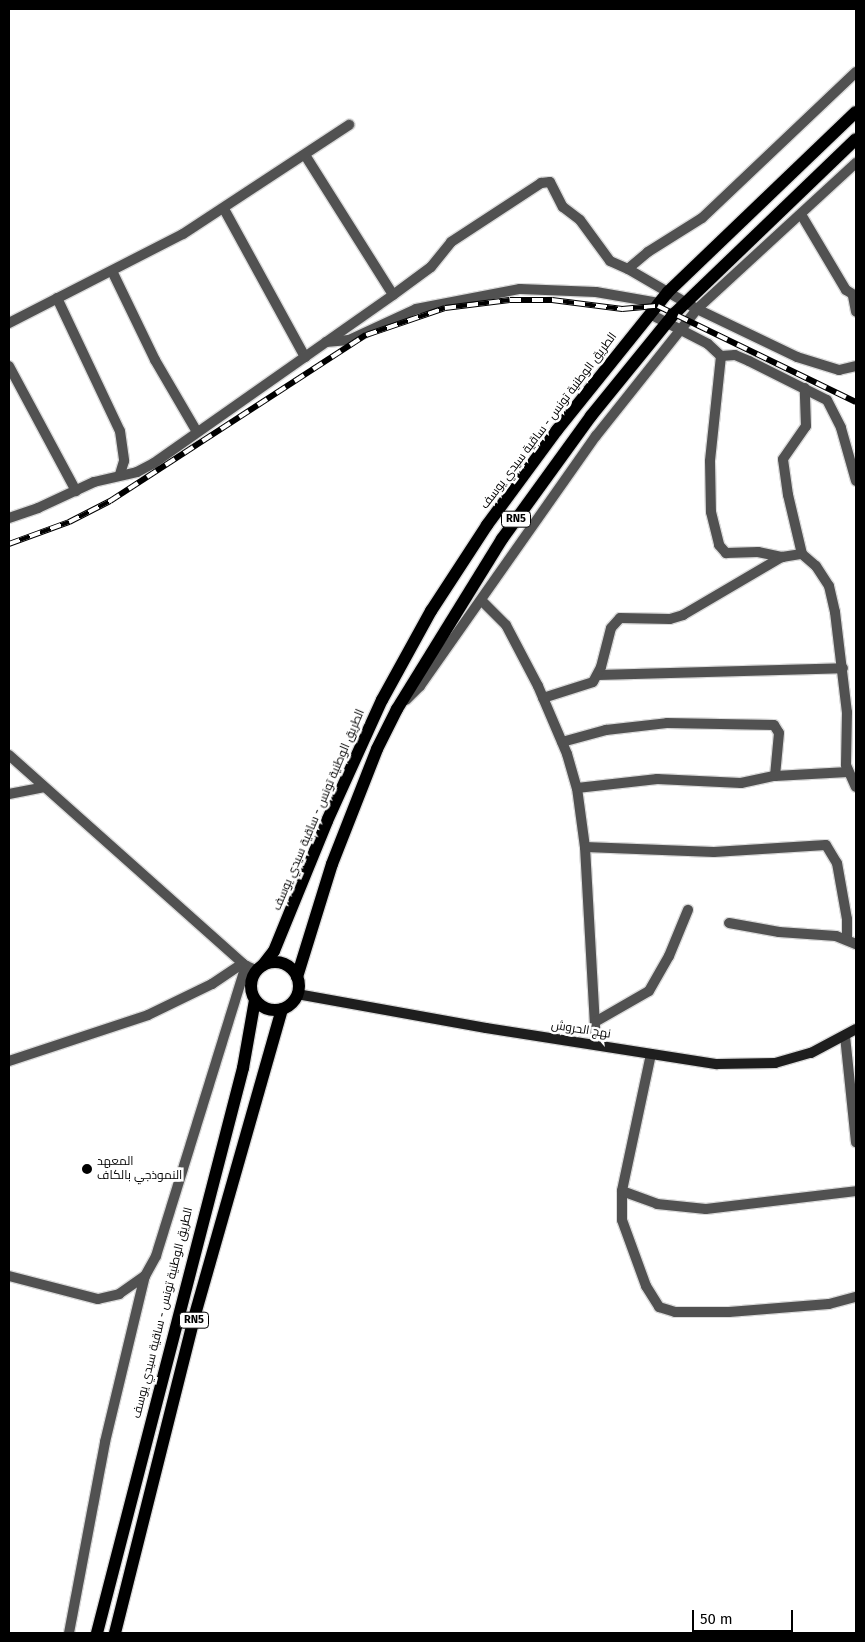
<!DOCTYPE html>
<html>
<head>
<meta charset="utf-8">
<style>
	body { margin:0 }
	#map { position:relative; width:865px; height:1642px; overflow:hidden; background:#fff; font-family:"Fira Sans",Cairo,sans-serif }
	div>[style] { position:absolute }
	[style*='--x'] { left:calc(var(--x)*1px); top:calc(var(--y)*1px); width:calc(var(--w)*1px); rotate:calc(var(--a)*1deg) }
	.roads { filter:drop-shadow(1px 0 #dbdbdb) drop-shadow(-1px 0 #dbdbdb) drop-shadow(0 1px #dbdbdb) drop-shadow(0 -1px #dbdbdb) }
	.street>* { height:10px; margin:-5px; padding:0 5px; transform-origin:5px; border-radius:5px; background:#515151 }
	.secondary>* { height:10px; margin:-5px; padding:0 5px; transform-origin:5px; border-radius:5px; background:#1e1e1e }
	.primary>* { height:12px; margin:-6px; padding:0 6px; transform-origin:6px; border-radius:6px; background:#000 }
	.primary>.ring { margin:-6px; padding:0; box-sizing:content-box; background:none; border:12px solid #000; border-radius:50% }
	.rail>* { height:5.5px; margin-top:-2.75px; transform-origin:0; background:repeating-linear-gradient(90deg,#fff 0 11px,#000 0 22px); box-sizing:border-box; border-block:1px solid #000 }
	.dots>* { width:14px; height:14px; translate:-50% -50%; box-sizing:border-box; border:2px solid #fff; border-radius:50% }
	span { translate:-50% -50%; white-space:nowrap; text-align:center; line-height:1.15; -webkit-text-stroke:5px #fff; paint-order:stroke }
	.shield-label span { padding:1px 4px; background:#fff; border:1px solid; border-radius:4px; -webkit-text-stroke-width:0 }
	.shield-label { font-size:11px; color:#000; font-weight:700 }
	.street-label { font-size:12px; color:#000 }
	.poi-label { font-size:12px; color:#000 }
	.left { translate:0 -50%; text-align:left }
	.frame { position:absolute; inset:0; border:10px solid #000; pointer-events:none }
	.scale { position:absolute; left:692px; top:1610px; width:101px; height:22px; box-sizing:border-box; border:2px solid #000; border-top:0; padding-left:6px; font-size:15px; line-height:18px; white-space:nowrap; color:#000; -webkit-text-stroke:4px #fff; paint-order:stroke }
</style>
</head>
<body>
<div id="map">
	<div class="roads">
		<div class="street">
			<i style="--x:856;--y:72;--w:212;--a:136.5"></i>
			<i style="--x:702;--y:218;--w:64;--a:147.8"></i>
			<i style="--x:648;--y:252;--w:26;--a:140"></i>
			<i style="--x:628;--y:269;--w:80;--a:30.1"></i>
			<i style="--x:697;--y:309;--w:111;--a:25.6"></i>
			<i style="--x:797;--y:357;--w:44;--a:17.2"></i>
			<i style="--x:839;--y:370;--w:17;--a:-13"></i>
			<i style="--x:305;--y:155;--w:165;--a:57.8"></i>
			<i style="--x:224;--y:209;--w:169;--a:61.3"></i>
			<i style="--x:802;--y:216;--w:86;--a:59.3"></i>
			<i style="--x:846;--y:290;--w:12;--a:31"></i>
			<i style="--x:112;--y:271;--w:99;--a:64.2"></i>
			<i style="--x:155;--y:360;--w:83;--a:59.7"></i>
			<i style="--x:853;--y:296;--w:16;--a:79"></i>
			<i style="--x:57;--y:298;--w:147;--a:64.7"></i>
			<i style="--x:120;--y:431;--w:30;--a:82"></i>
			<i style="--x:124;--y:461;--w:14;--a:107"></i>
			<i style="--x:650;--y:314;--w:65;--a:27.3"></i>
			<i style="--x:708;--y:344;--w:18;--a:43"></i>
			<i style="--x:721;--y:356;--w:106;--a:96"></i>
			<i style="--x:710;--y:461;--w:51;--a:88.9"></i>
			<i style="--x:711;--y:512;--w:34;--a:76"></i>
			<i style="--x:719;--y:545;--w:11;--a:49"></i>
			<i style="--x:726;--y:553;--w:32;--a:-2"></i>
			<i style="--x:758;--y:552;--w:25;--a:12"></i>
			<i style="--x:9;--y:323;--w:195;--a:-27.1"></i>
			<i style="--x:183;--y:234;--w:199;--a:-33.3"></i>
			<i style="--x:326;--y:342;--w:23;--a:-5"></i>
			<i style="--x:349;--y:340;--w:74;--a:-24.8"></i>
			<i style="--x:416;--y:309;--w:106;--a:-10.9"></i>
			<i style="--x:520;--y:289;--w:76;--a:2.3"></i>
			<i style="--x:596;--y:292;--w:65;--a:9.8"></i>
			<i style="--x:721;--y:356;--w:14;--a:-4"></i>
			<i style="--x:735;--y:355;--w:15;--a:23"></i>
			<i style="--x:749;--y:361;--w:87;--a:26.6"></i>
			<i style="--x:827;--y:400;--w:31;--a:63"></i>
			<i style="--x:841;--y:428;--w:55;--a:74.2"></i>
			<i style="--x:9;--y:366;--w:142;--a:61.8"></i>
			<i style="--x:9;--y:518;--w:31;--a:-19"></i>
			<i style="--x:38;--y:508;--w:62;--a:-24.9"></i>
			<i style="--x:94;--y:482;--w:44;--a:-13.1"></i>
			<i style="--x:137;--y:472;--w:19;--a:-28"></i>
			<i style="--x:154;--y:463;--w:292;--a:-35.1"></i>
			<i style="--x:393;--y:295;--w:47;--a:-36.4"></i>
			<i style="--x:431;--y:267;--w:32;--a:-51"></i>
			<i style="--x:451;--y:242;--w:108;--a:-33.2"></i>
			<i style="--x:541;--y:183;--w:9;--a:-6"></i>
			<i style="--x:550;--y:182;--w:28;--a:63"></i>
			<i style="--x:563;--y:207;--w:21;--a:37"></i>
			<i style="--x:580;--y:220;--w:51;--a:53.8"></i>
			<i style="--x:610;--y:261;--w:20;--a:24"></i>
			<i style="--x:802;--y:554;--w:61;--a:-103.3"></i>
			<i style="--x:788;--y:495;--w:36;--a:-98"></i>
			<i style="--x:783;--y:459;--w:40;--a:-55.1"></i>
			<i style="--x:806;--y:426;--w:38;--a:-92"></i>
			<i style="--x:481;--y:600;--w:35;--a:45"></i>
			<i style="--x:506;--y:625;--w:69;--a:62.3"></i>
			<i style="--x:538;--y:686;--w:74;--a:66.9"></i>
			<i style="--x:567;--y:754;--w:35;--a:74"></i>
			<i style="--x:577;--y:788;--w:60;--a:82.3"></i>
			<i style="--x:585;--y:847;--w:198;--a:86.8"></i>
			<i style="--x:598;--y:675;--w:245;--a:-1.6"></i>
			<i style="--x:543;--y:698;--w:52;--a:-17.7"></i>
			<i style="--x:593;--y:682;--w:17;--a:-62"></i>
			<i style="--x:601;--y:667;--w:40;--a:-75.6"></i>
			<i style="--x:611;--y:628;--w:13;--a:-48"></i>
			<i style="--x:620;--y:618;--w:50;--a:1.1"></i>
			<i style="--x:670;--y:619;--w:14;--a:-17"></i>
			<i style="--x:683;--y:615;--w:115;--a:-30.4"></i>
			<i style="--x:782;--y:557;--w:20;--a:-9"></i>
			<i style="--x:802;--y:554;--w:18;--a:41"></i>
			<i style="--x:816;--y:566;--w:24;--a:57"></i>
			<i style="--x:829;--y:586;--w:27;--a:77"></i>
			<i style="--x:835;--y:612;--w:101;--a:83.2"></i>
			<i style="--x:847;--y:712;--w:53;--a:91.1"></i>
			<i style="--x:846;--y:765;--w:24;--a:66"></i>
			<i style="--x:406;--y:700;--w:20;--a:-45"></i>
			<i style="--x:420;--y:686;--w:306;--a:-54.9"></i>
			<i style="--x:596;--y:436;--w:162;--a:-51.5"></i>
			<i style="--x:697;--y:309;--w:216;--a:-42.6"></i>
			<i style="--x:562;--y:742;--w:46;--a:-15.3"></i>
			<i style="--x:606;--y:730;--w:61;--a:-6.5"></i>
			<i style="--x:667;--y:723;--w:107;--a:1.1"></i>
			<i style="--x:774;--y:725;--w:9;--a:58"></i>
			<i style="--x:779;--y:733;--w:43;--a:95.3"></i>
			<i style="--x:9;--y:755;--w:317;--a:41.7"></i>
			<i style="--x:246;--y:966;--w:11;--a:22"></i>
			<i style="--x:577;--y:788;--w:81;--a:-6.4"></i>
			<i style="--x:657;--y:779;--w:84;--a:2.7"></i>
			<i style="--x:741;--y:783;--w:35;--a:-12"></i>
			<i style="--x:775;--y:776;--w:73;--a:-3.1"></i>
			<i style="--x:9;--y:794;--w:36;--a:-11"></i>
			<i style="--x:585;--y:847;--w:129;--a:2.2"></i>
			<i style="--x:714;--y:852;--w:112;--a:-3.6"></i>
			<i style="--x:826;--y:845;--w:21;--a:59"></i>
			<i style="--x:837;--y:863;--w:57;--a:79.9"></i>
			<i style="--x:847;--y:919;--w:20;--a:90"></i>
			<i style="--x:729;--y:923;--w:51;--a:10.2"></i>
			<i style="--x:779;--y:932;--w:57;--a:4"></i>
			<i style="--x:836;--y:936;--w:22;--a:22"></i>
			<i style="--x:595;--y:1022;--w:62;--a:-29.9"></i>
			<i style="--x:649;--y:991;--w:40;--a:-60.3"></i>
			<i style="--x:669;--y:956;--w:50;--a:-67.6"></i>
			<i style="--x:845;--y:1036;--w:107;--a:84.1"></i>
			<i style="--x:651;--y:1054;--w:140;--a:102"></i>
			<i style="--x:622;--y:1191;--w:29;--a:90"></i>
			<i style="--x:622;--y:1220;--w:70;--a:70"></i>
			<i style="--x:646;--y:1286;--w:25;--a:58"></i>
			<i style="--x:659;--y:1307;--w:17;--a:17"></i>
			<i style="--x:675;--y:1312;--w:54;--a:0"></i>
			<i style="--x:729;--y:1312;--w:100;--a:-4.6"></i>
			<i style="--x:829;--y:1304;--w:28;--a:-15"></i>
			<i style="--x:9;--y:1061;--w:146;--a:-18.3"></i>
			<i style="--x:148;--y:1015;--w:71;--a:-25.8"></i>
			<i style="--x:212;--y:984;--w:37;--a:-34"></i>
			<i style="--x:622;--y:1191;--w:37;--a:20"></i>
			<i style="--x:657;--y:1204;--w:49;--a:5.8"></i>
			<i style="--x:706;--y:1209;--w:151;--a:-6.8"></i>
			<i style="--x:9;--y:1276;--w:92;--a:14.5"></i>
			<i style="--x:98;--y:1299;--w:22;--a:-13"></i>
			<i style="--x:119;--y:1294;--w:32;--a:-35"></i>
			<i style="--x:145;--y:1276;--w:23;--a:-61"></i>
			<i style="--x:156;--y:1256;--w:304;--a:-72.8"></i>
			<i style="--x:69;--y:1633;--w:194;--a:-79.3"></i>
			<i style="--x:105;--y:1442;--w:171;--a:-76.5"></i>
		</div>
		<div class="secondary">
			<i style="--x:297;--y:994;--w:192;--a:10.2"></i>
			<i style="--x:486;--y:1028;--w:234;--a:8.9"></i>
			<i style="--x:717;--y:1064;--w:58;--a:-1"></i>
			<i style="--x:775;--y:1063;--w:37;--a:-16"></i>
			<i style="--x:811;--y:1053;--w:51;--a:-28.1"></i>
		</div>
		<div class="primary">
			<i class="ring" style="left:251px;top:962px;width:36px;height:36px"></i>
			<i style="--x:263;--y:965;--w:18;--a:-52"></i>
			<i style="--x:274;--y:951;--w:140;--a:-67.8"></i>
			<i style="--x:327;--y:821;--w:133;--a:-65.6"></i>
			<i style="--x:382;--y:700;--w:102;--a:-61.2"></i>
			<i style="--x:431;--y:611;--w:103;--a:-56.9"></i>
			<i style="--x:487;--y:525;--w:118;--a:-53.6"></i>
			<i style="--x:557;--y:430;--w:177;--a:-51.2"></i>
			<i style="--x:668;--y:292;--w:260;--a:-43.8"></i>
			<i style="--x:297;--y:977;--w:118;--a:-72.8"></i>
			<i style="--x:332;--y:864;--w:123;--a:-68.6"></i>
			<i style="--x:377;--y:749;--w:45;--a:-63.4"></i>
			<i style="--x:397;--y:709;--w:200;--a:-58.3"></i>
			<i style="--x:502;--y:539;--w:152;--a:-54.1"></i>
			<i style="--x:591;--y:416;--w:132;--a:-50.9"></i>
			<i style="--x:674;--y:314;--w:252;--a:-43.9"></i>
			<i style="--x:97;--y:1633;--w:584;--a:-75.51"></i>
			<i style="--x:243;--y:1068;--w:69;--a:-80"></i>
			<i style="--x:115;--y:1633;--w:325;--a:-75.9"></i>
			<i style="--x:194;--y:1318;--w:321;--a:-74.1"></i>
		</div>
	</div>
	<div class="rail">
		<i style="--x:9;--y:544;--w:64;--a:-20.1"></i>
		<i style="--x:69;--y:522;--w:46;--a:-27.1"></i>
		<i style="--x:110;--y:501;--w:305;--a:-33"></i>
		<i style="--x:366;--y:335;--w:83;--a:-18.9"></i>
		<i style="--x:445;--y:308;--w:65;--a:-7"></i>
		<i style="--x:510;--y:300;--w:42;--a:0"></i>
		<i style="--x:552;--y:300;--w:71;--a:7.3"></i>
		<i style="--x:622;--y:309;--w:36;--a:-5"></i>
		<i style="--x:658;--y:306;--w:220;--a:25.9"></i>
	</div>
	<div class="dots">
		<i style="left:87px;top:1169px;background:#000"></i>
	</div>
	<div class="shield-label">
		<span style="left:516px;top:519px">RN5</span>
		<span style="left:194px;top:1320px">RN5</span>
	</div>
	<div class="street-label">
		<span style="left:549px;top:421px;rotate:-53deg">الطريق الوطنية تونس - ساقية سيدي يوسف</span>
		<span style="left:319px;top:810px;rotate:-67deg">الطريق الوطنية تونس - ساقية سيدي يوسف</span>
		<span style="left:581px;top:1030px;rotate:9deg">نهج الحروش</span>
		<span style="left:163px;top:1313px;rotate:-76deg">الطريق الوطنية تونس - ساقية سيدي يوسف</span>
	</div>
	<div class="poi-label">
		<span class="left" style="left:97px;top:1169px">المعهد<br>النموذجي بالكاف</span>
	</div>
	<div class="frame"></div>
	<div class="scale">50 m</div>
</div>
</body>
</html>
